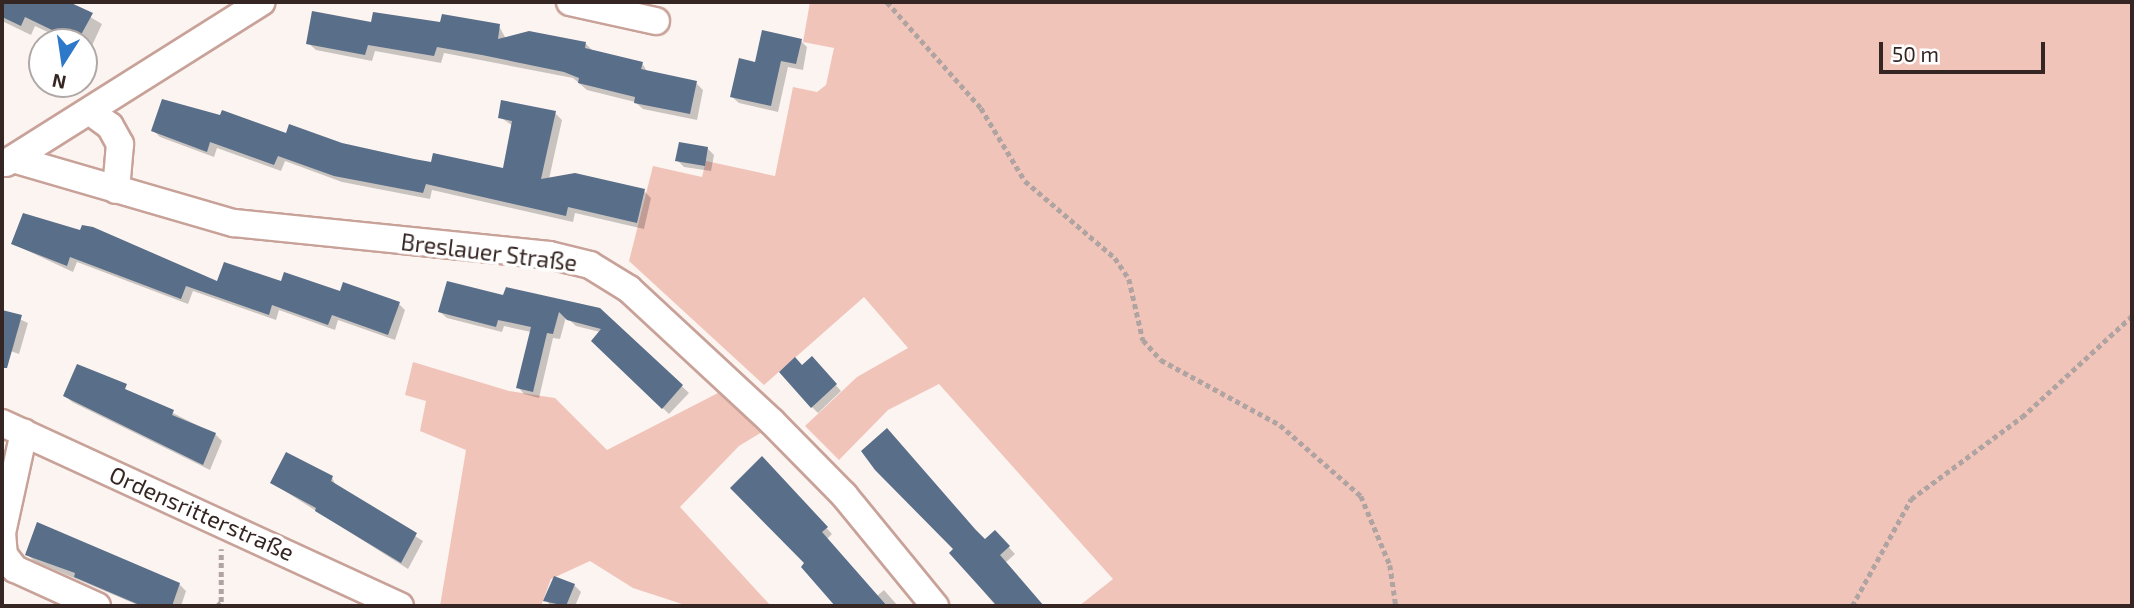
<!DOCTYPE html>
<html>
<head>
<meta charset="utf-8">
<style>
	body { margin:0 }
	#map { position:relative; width:2134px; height:608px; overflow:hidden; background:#fcf4f1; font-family:"Exo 2",sans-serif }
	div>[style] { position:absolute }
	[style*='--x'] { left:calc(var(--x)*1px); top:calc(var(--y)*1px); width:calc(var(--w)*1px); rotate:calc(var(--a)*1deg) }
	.green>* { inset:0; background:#f1c4b9 }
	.shadow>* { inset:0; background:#0003 }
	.building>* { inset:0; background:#596e88 }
	.path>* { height:4.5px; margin-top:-2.25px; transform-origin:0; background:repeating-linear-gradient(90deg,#afa4a1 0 5px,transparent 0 8.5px) }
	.roads { filter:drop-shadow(2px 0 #c8a299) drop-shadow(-2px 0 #c8a299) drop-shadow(0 2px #c8a299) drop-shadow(0 -2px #c8a299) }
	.minor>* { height:26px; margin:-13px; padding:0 13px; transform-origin:13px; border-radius:13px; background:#fff }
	span { translate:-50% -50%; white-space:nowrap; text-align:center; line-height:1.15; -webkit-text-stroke:7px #fff; paint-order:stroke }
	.street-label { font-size:23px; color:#362623 }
	.frame { position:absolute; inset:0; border:4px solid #362623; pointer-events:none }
	.north { position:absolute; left:28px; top:28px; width:70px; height:70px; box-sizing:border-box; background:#fff; border:2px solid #afa8a7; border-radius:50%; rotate:192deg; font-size:19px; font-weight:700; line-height:28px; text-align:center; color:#362623 }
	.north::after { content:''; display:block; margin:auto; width:24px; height:32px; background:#2d78c8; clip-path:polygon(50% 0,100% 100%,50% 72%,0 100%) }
	.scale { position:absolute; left:1879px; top:42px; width:166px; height:32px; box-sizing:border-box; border:4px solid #362623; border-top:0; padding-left:9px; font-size:21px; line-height:24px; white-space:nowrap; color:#362623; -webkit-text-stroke:5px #fff; paint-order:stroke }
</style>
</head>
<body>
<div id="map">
	<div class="green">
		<i style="clip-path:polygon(810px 2px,2132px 2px,2132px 606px,1079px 606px,1113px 579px,939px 384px,888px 410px,839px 460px,805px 426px,857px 377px,908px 348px,864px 297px,764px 385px,629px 261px,653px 166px,702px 177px,706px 161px,775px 176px,793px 87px,817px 92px,826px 85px,834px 48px,803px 42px)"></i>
		<i style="clip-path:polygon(413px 362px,509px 391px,555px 398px,607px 450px,718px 393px,762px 432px,739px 446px,680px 507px,771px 606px,688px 606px,633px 588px,590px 561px,551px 579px,541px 606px,440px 606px,466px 450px,420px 431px,426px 401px,405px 395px)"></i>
	</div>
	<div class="shadow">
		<i style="clip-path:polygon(2px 2px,65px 2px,102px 24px,89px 52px,84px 42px,69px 42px,35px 26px,31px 35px,2px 21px)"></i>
		<i style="clip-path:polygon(372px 24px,499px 26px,506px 39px,585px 43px,593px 51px,642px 63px,648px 73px,696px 83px,703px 90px,697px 120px,643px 109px,635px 102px,587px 90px,573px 78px,444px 53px,441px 63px,375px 51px,372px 61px,316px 50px,308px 43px)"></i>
		<i style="clip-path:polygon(801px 41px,807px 47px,803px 70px,788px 67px,778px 112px,739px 103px,732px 97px)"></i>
		<i style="clip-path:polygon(555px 113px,562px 120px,549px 179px,644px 191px,651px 198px,644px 229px,575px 213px,573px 222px,432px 190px,430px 199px,342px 182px,285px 161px,281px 171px,217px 148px,214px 157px,160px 137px,153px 130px,287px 136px,413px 161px,504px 170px,513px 126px,500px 117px)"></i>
		<i style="clip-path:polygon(707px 148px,714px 155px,711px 171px,684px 167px,677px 160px)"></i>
		<i style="clip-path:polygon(13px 244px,218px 283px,282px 283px,341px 293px,399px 304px,405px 310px,395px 340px,338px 320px,335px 330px,279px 310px,276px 320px,193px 291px,188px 304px,77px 262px,73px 272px)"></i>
		<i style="clip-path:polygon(504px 297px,600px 310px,689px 393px,669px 414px,593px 341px,600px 332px,576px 326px,566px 317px,560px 339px,553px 338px,539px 398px,524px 394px,518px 387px,531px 332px,504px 326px,502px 332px,447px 318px,440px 312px)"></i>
		<i style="clip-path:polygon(2px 311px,28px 323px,19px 354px,2px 348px)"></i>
		<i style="clip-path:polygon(812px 359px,841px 391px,818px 413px,812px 407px,802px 367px)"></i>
		<i style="clip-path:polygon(78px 366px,215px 434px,222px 441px,210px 470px,72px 402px,65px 396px)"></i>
		<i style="clip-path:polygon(864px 451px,985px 541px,995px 532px,1015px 554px,1005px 563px,1043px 606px,996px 606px,951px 553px,956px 549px)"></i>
		<i style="clip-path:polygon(762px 459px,832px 534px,827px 539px,877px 596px,884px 590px,898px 606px,852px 606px,849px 602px,838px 606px,803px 567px,807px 563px)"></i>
		<i style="clip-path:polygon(332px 478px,337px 487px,423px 541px,408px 569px,272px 483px)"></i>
		<i style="clip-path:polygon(38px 524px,179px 584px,186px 591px,181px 606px,140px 606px,34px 561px,27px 554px)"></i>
		<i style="clip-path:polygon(574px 585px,581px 592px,575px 606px,551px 606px,546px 600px)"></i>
	</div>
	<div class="building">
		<i style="clip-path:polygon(2px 2px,69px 2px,93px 13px,77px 42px,25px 17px,21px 26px,2px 17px)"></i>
		<i style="clip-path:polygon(312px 11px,371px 22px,373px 12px,440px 22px,442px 14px,500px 24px,498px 39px,529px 31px,586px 42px,585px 48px,643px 62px,641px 69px,697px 81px,690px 114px,634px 103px,635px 97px,578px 83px,579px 78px,564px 72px,482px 55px,437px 47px,434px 56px,368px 45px,365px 55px,306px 44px)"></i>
		<i style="clip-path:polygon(762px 30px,802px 39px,796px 64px,781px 61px,771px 106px,730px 97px,739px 58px,755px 62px)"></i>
		<i style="clip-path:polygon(162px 99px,220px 115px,222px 110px,286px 133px,289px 124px,342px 143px,414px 159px,431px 162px,433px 153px,503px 168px,512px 121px,498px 118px,501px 100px,556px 111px,541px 179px,575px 173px,645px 189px,637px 223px,568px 207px,566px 216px,426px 184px,423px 193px,334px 176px,278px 156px,274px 165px,210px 142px,207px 152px,151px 131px)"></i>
		<i style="clip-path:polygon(679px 142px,708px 147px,705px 166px,675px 161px)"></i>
		<i style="clip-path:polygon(23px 213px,80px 230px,82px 225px,93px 227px,217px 281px,224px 262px,281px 281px,284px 272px,340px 291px,343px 282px,400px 302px,388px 335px,332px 315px,328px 325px,272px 305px,269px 315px,186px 286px,181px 299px,70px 257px,67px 266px,11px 244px)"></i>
		<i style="clip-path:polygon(447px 281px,503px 295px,506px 287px,600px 308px,683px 385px,662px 409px,591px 341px,601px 329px,567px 320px,559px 312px,553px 334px,547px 333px,533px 392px,516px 388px,531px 327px,498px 320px,496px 327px,438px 312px)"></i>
		<i style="clip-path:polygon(2px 310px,22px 315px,7px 368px,2px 368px)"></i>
		<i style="clip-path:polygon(812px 356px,837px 384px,811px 408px,779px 372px,795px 357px,802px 365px)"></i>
		<i style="clip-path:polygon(77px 364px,127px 384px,125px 389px,174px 410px,172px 415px,216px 433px,203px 465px,63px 396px)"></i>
		<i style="clip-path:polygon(887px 428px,975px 529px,985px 539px,995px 530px,1010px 546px,1000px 555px,1044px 606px,997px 606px,949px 553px,953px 549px,875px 470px,861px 451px)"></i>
		<i style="clip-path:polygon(286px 452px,333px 476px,331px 481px,417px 533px,401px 563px,315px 511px,316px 508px,270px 483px)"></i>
		<i style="clip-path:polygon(762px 456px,828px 527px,822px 532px,887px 606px,835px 606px,801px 567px,804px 563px,730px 488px)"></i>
		<i style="clip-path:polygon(37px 522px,180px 583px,172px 606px,142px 606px,74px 577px,75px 573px,25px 555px)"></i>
		<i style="clip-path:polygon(554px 576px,575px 584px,566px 606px,543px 601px)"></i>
	</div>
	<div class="path">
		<i style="--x:887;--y:2;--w:142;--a:48.4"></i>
		<i style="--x:981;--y:108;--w:85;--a:58.9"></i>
		<i style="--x:1025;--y:181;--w:118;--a:40.5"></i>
		<i style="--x:1115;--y:258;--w:25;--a:56"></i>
		<i style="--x:1129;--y:279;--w:63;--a:77.1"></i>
		<i style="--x:1143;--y:340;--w:27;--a:48"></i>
		<i style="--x:1161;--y:360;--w:136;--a:28.6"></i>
		<i style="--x:1280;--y:425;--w:108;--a:41.2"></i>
		<i style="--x:1361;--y:496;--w:75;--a:67.2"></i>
		<i style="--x:1390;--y:565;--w:41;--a:81.7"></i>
		<i style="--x:217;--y:606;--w:6;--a:-45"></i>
		<i style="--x:221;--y:602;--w:53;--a:-90"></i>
		<i style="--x:1852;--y:606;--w:122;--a:-61.1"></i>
		<i style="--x:1911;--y:499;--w:138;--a:-36.5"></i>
		<i style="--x:2022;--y:417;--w:149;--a:-42.6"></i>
	</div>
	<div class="roads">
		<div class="minor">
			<i style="--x:570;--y:2;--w:88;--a:12.5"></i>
			<i style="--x:92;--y:113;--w:22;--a:36"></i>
			<i style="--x:110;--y:126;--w:21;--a:61"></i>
			<i style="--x:120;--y:144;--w:46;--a:95"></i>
			<i style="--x:13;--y:159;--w:230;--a:16.2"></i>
			<i style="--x:234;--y:223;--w:317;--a:5.8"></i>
			<i style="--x:549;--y:255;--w:42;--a:13.7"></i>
			<i style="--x:590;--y:265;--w:46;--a:31.6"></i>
			<i style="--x:629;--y:289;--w:195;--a:42.9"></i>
			<i style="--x:772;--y:422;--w:103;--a:45.4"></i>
			<i style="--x:844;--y:495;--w:144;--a:50.7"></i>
			<i style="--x:6;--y:163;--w:302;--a:-32.2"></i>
			<i style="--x:2;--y:423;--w:438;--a:24.7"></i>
			<i style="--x:2;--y:533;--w:22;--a:85"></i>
			<i style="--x:4;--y:555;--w:18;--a:52"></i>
			<i style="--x:15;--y:569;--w:90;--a:24.3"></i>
			<i style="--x:2;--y:533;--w:103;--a:-77.7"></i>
		</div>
	</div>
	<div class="street-label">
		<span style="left:489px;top:252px;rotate:7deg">Breslauer Straße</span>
		<span style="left:202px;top:513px;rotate:24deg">Ordensritterstraße</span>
	</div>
	<div class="frame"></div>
	<div class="north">N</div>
	<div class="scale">50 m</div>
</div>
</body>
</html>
